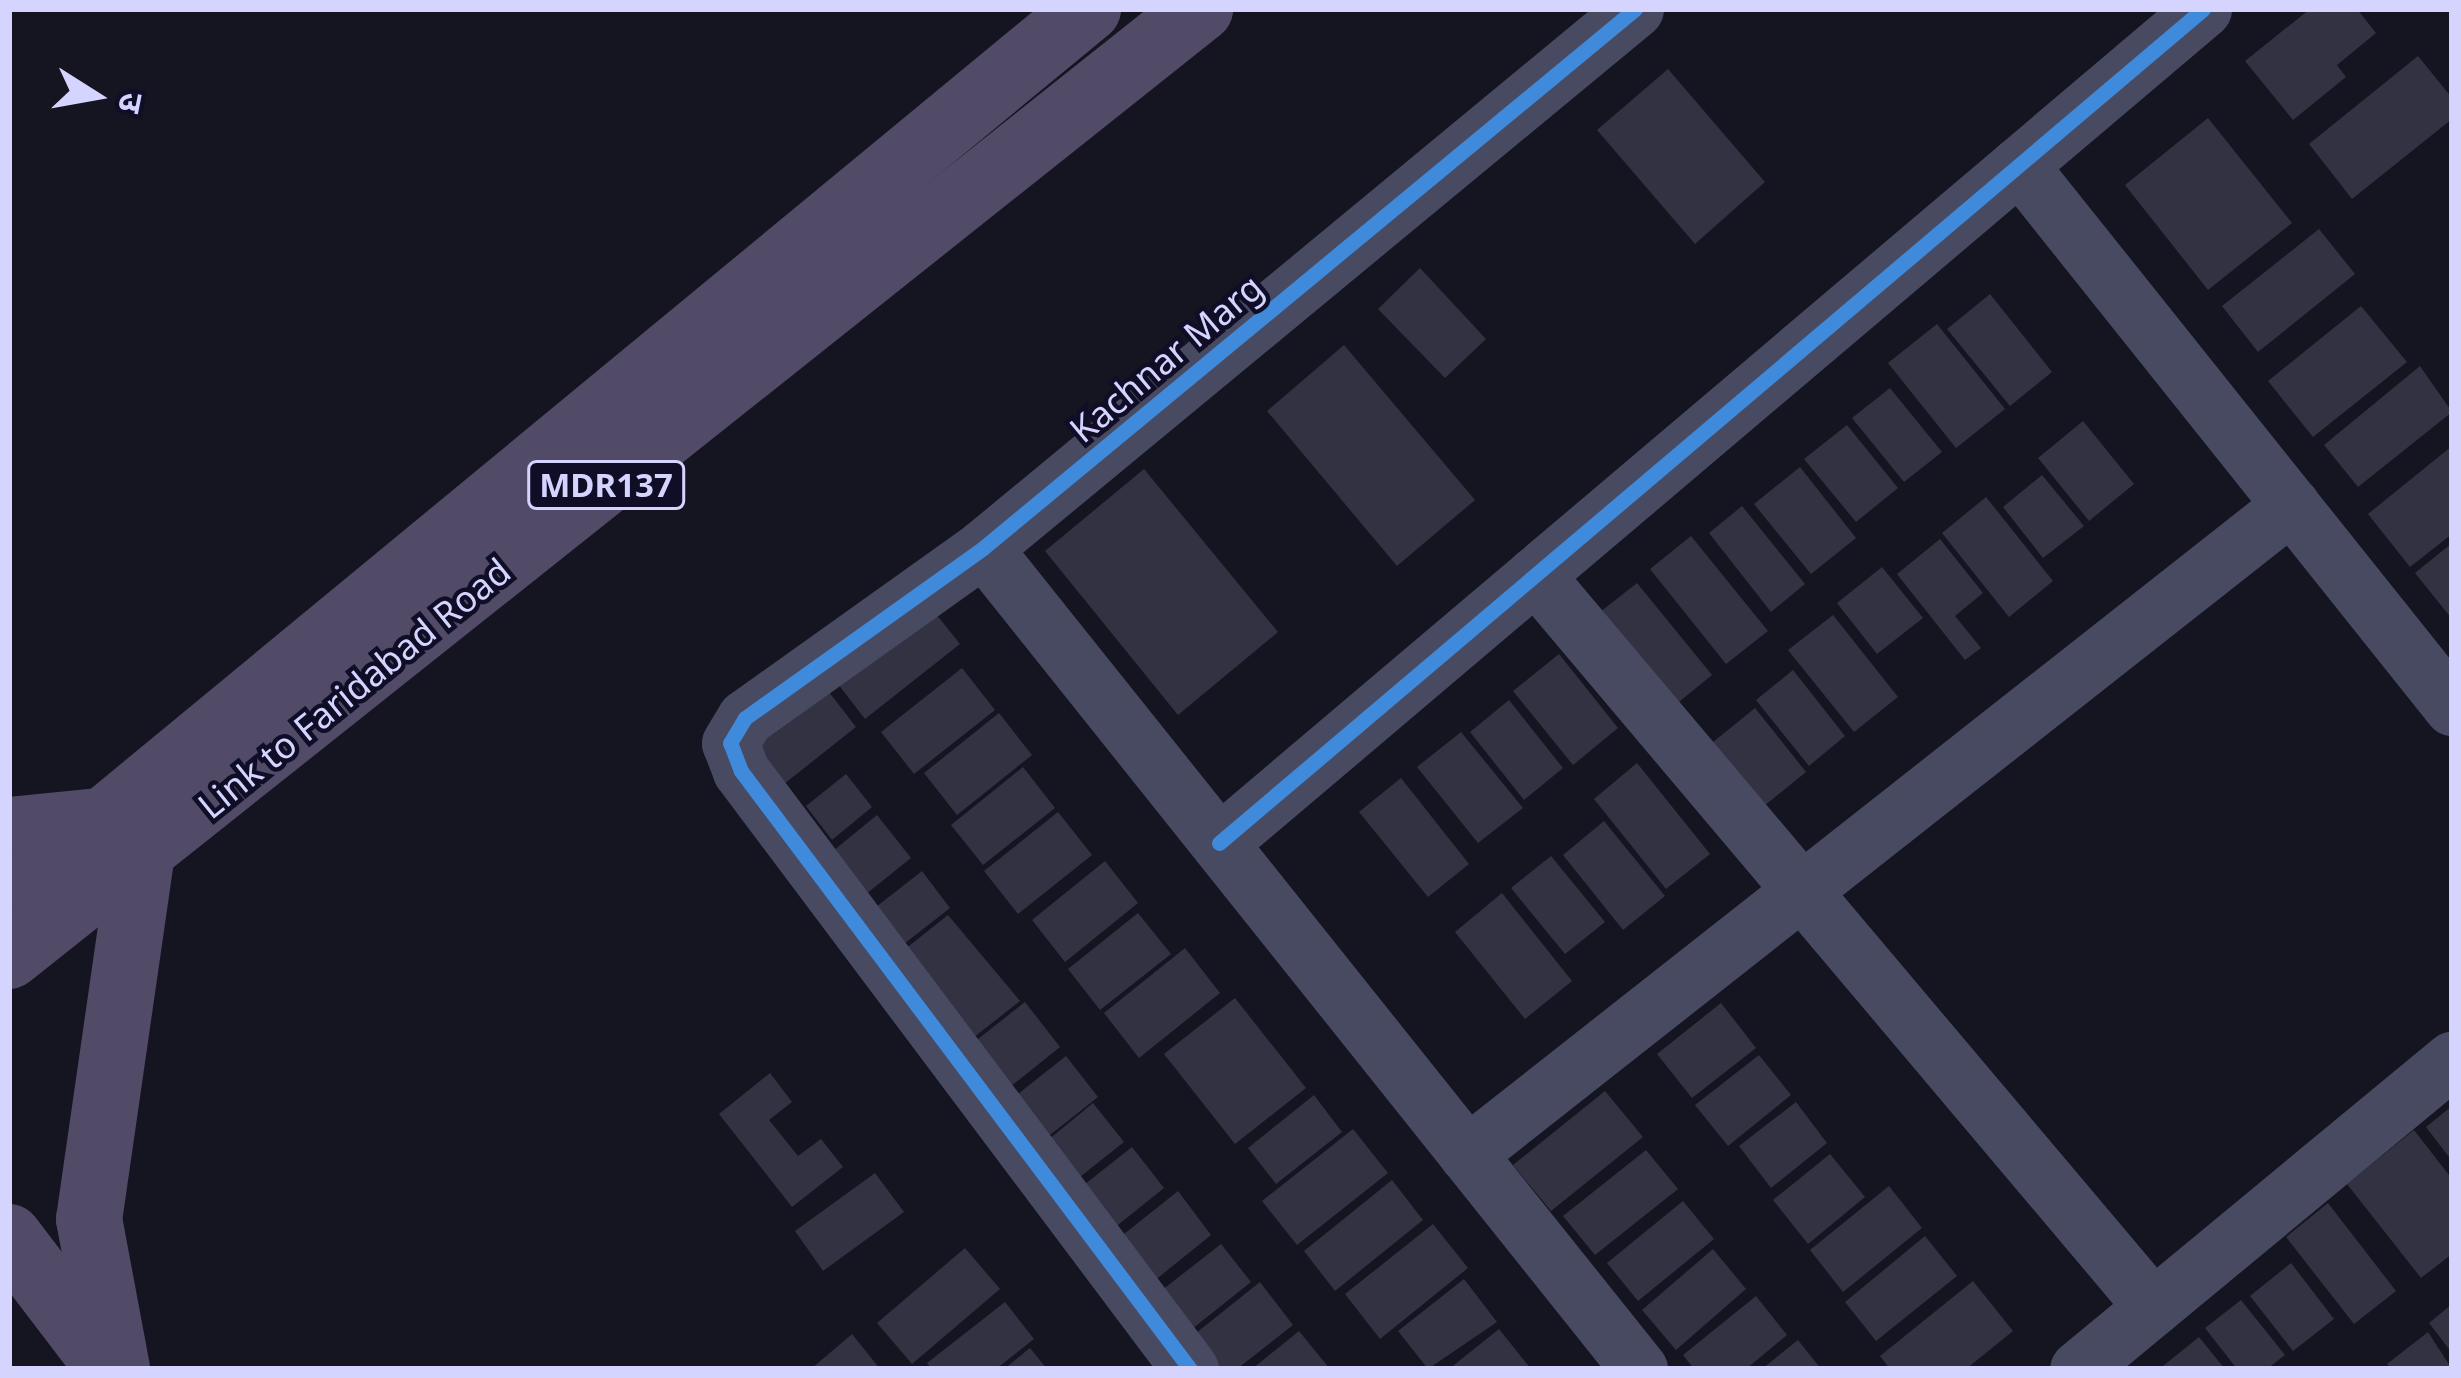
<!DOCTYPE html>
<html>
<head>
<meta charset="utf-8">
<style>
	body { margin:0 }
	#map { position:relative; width:2461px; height:1378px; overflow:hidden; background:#151421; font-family:"Noto Sans","Noto Sans Devanagari",sans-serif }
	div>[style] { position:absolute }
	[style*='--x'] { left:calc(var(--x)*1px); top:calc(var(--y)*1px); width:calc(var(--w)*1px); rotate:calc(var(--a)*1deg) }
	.building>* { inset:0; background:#333243 }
	.minor>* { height:57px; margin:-28.5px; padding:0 28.5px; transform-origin:28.5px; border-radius:28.5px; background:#484a62 }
	.major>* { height:66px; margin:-33px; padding:0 33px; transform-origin:33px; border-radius:33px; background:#514b68 }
	.cycleway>* { height:15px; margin:-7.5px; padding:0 7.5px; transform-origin:7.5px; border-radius:7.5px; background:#408adc }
	span { translate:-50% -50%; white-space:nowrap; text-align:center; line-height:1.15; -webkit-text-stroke:9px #100e27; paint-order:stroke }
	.shield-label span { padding:3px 9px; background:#100e27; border:3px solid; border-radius:9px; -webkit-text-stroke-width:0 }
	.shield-label { font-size:33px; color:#d4d4ff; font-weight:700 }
	.street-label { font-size:36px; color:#d4d4ff }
	.frame { position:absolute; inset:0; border:12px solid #d4d4ff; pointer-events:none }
	.north { position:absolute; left:36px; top:36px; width:120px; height:120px; -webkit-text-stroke:9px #100e27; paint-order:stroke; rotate:101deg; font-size:33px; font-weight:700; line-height:48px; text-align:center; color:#d4d4ff }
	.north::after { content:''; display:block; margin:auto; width:42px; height:54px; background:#d4d4ff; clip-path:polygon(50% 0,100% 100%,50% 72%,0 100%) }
</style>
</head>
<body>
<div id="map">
	<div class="building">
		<i style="clip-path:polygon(2310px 9px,2357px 9px,2376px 33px,2337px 65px,2346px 77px,2293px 120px,2245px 61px)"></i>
		<i style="clip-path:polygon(2418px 56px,2452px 98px,2452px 119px,2352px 199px,2309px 144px)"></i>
		<i style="clip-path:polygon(1668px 69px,1765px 182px,1695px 244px,1597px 130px)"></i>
		<i style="clip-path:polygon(2208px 118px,2292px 223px,2208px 290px,2125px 185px)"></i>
		<i style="clip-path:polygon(2319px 229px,2355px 274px,2258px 352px,2222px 306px)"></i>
		<i style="clip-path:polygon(1420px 268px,1486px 339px,1445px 378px,1378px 309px)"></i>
		<i style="clip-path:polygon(1990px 294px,2052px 372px,2010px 406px,1947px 329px)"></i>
		<i style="clip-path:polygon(2361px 306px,2407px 362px,2313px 437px,2268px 381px)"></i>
		<i style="clip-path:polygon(1937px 324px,2005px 409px,1956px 448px,1888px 363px)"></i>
		<i style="clip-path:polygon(1344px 345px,1475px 500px,1397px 566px,1267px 411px)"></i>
		<i style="clip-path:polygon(2420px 366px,2452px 412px,2358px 487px,2324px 445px)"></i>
		<i style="clip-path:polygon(1890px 388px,1942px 452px,1904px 482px,1852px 418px)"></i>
		<i style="clip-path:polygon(2083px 421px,2134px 484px,2089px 521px,2038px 458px)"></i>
		<i style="clip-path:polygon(1847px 425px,1898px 488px,1856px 522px,1804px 459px)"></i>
		<i style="clip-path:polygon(2452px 446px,2452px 534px,2410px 567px,2368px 514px)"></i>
		<i style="clip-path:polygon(1800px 467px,1856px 538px,1811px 574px,1754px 504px)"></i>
		<i style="clip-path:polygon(1144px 469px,1278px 632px,1178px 715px,1045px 551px)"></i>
		<i style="clip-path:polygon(2042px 475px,2084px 526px,2043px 558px,2003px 507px)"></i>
		<i style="clip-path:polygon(1986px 497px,2053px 581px,2009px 617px,1942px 533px)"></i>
		<i style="clip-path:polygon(1742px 506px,1805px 584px,1771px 612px,1709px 533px)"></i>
		<i style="clip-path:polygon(1691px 536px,1768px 631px,1726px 664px,1650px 569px)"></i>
		<i style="clip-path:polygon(1940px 539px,1983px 593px,1955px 616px,1981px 648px,1965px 660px,1897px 574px)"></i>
		<i style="clip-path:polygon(2452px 543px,2452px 619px,2415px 573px)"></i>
		<i style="clip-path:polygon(1882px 567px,1923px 618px,1877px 654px,1837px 603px)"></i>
		<i style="clip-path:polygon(1637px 583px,1712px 675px,1669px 710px,1595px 616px)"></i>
		<i style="clip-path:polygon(924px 599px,960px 644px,865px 719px,831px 675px)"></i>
		<i style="clip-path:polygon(1833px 615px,1898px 697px,1854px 732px,1788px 650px)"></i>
		<i style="clip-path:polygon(1559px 654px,1618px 728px,1573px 765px,1513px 691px)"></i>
		<i style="clip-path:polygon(962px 668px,995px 710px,914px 774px,881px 732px)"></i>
		<i style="clip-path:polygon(1793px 670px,1845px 736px,1809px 766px,1756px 700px)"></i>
		<i style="clip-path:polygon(822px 683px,856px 727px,779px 788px,746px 744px)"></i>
		<i style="clip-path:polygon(1509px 700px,1563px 768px,1524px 800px,1470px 732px)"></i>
		<i style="clip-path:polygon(1755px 708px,1806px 772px,1753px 815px,1702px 751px)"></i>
		<i style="clip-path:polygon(999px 713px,1032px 755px,957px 815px,924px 773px)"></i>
		<i style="clip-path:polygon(1461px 732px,1523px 808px,1478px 843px,1417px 767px)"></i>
		<i style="clip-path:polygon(1637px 763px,1710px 854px,1666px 889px,1594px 799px)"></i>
		<i style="clip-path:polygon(1023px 767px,1055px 808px,983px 865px,951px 825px)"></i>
		<i style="clip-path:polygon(846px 774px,872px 807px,832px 840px,806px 806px)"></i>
		<i style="clip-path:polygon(1401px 778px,1469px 864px,1428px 897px,1359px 812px)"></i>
		<i style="clip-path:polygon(1058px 812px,1092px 855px,1018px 914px,984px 871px)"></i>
		<i style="clip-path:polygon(877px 815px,911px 858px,856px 902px,822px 860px)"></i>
		<i style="clip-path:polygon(1604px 821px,1665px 896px,1623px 930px,1563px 855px)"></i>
		<i style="clip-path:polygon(1551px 856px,1605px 922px,1565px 954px,1511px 888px)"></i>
		<i style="clip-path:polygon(1105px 861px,1138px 903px,1065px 962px,1032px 920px)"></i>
		<i style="clip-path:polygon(922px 871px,950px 908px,895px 951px,867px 914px)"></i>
		<i style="clip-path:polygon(1502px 893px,1572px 981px,1525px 1019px,1455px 932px)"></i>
		<i style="clip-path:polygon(1138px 913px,1171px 954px,1100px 1010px,1068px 969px)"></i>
		<i style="clip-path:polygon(948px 915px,1020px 1001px,959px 1049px,895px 957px)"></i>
		<i style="clip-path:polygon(1185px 948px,1220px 993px,1139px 1058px,1104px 1013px)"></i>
		<i style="clip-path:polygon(1235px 998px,1306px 1088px,1235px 1144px,1164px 1054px)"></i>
		<i style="clip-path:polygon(1025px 1002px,1060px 1047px,1000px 1095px,964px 1050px)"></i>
		<i style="clip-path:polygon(1721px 1003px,1756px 1048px,1692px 1098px,1657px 1054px)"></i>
		<i style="clip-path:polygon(1759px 1055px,1791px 1095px,1728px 1146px,1695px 1105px)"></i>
		<i style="clip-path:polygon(1066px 1056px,1098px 1097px,1031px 1150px,999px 1109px)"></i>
		<i style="clip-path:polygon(770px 1073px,792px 1102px,769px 1120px,798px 1156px,821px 1139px,843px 1167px,792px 1207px,719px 1114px)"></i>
		<i style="clip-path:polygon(1605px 1091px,1643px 1137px,1551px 1211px,1513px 1165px)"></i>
		<i style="clip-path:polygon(1314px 1095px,1342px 1132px,1276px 1184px,1248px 1148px)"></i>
		<i style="clip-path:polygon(1796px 1102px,1827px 1143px,1771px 1188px,1739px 1146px)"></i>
		<i style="clip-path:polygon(1093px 1103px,1124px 1142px,1061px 1192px,1031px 1154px)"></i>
		<i style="clip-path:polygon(2452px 1106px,2452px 1161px,2426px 1127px)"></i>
		<i style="clip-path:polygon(1353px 1129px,1388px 1173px,1297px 1245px,1262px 1201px)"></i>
		<i style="clip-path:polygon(2414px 1130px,2452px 1179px,2452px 1254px,2421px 1278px,2347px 1184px)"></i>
		<i style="clip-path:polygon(1132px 1147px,1164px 1188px,1108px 1233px,1075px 1192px)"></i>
		<i style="clip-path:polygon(1646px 1150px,1678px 1189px,1595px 1255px,1563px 1216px)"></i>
		<i style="clip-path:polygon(1830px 1154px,1865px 1197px,1808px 1244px,1773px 1200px)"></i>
		<i style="clip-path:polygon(875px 1173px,904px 1212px,823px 1271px,795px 1231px)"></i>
		<i style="clip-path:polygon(1392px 1180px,1423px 1220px,1335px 1291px,1304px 1251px)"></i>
		<i style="clip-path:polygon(1889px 1186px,1922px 1228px,1843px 1292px,1810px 1250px)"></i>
		<i style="clip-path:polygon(1178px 1191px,1211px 1235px,1143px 1290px,1109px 1246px)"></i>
		<i style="clip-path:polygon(1683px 1201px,1714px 1239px,1638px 1301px,1607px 1263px)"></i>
		<i style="clip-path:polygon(2328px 1203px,2396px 1291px,2354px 1324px,2286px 1237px)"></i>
		<i style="clip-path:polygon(1433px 1224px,1468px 1268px,1380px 1339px,1345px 1294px)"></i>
		<i style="clip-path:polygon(1925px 1236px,1957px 1276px,1876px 1341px,1845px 1302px)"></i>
		<i style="clip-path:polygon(1221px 1244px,1251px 1282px,1187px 1333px,1157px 1294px)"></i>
		<i style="clip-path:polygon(965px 1248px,1000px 1289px,912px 1364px,877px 1323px)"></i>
		<i style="clip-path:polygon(1713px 1249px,1746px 1289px,1676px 1350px,1642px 1310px)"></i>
		<i style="clip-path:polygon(2291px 1263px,2334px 1319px,2293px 1351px,2250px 1296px)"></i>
		<i style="clip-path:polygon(1464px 1279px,1497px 1322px,1428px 1369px,1398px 1331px)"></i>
		<i style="clip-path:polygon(1973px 1281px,2013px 1331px,1966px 1369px,1890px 1369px,1880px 1356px)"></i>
		<i style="clip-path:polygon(1260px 1282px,1293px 1325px,1237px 1369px,1208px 1369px,1186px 1341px)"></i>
		<i style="clip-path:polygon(1756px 1296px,1787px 1335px,1746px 1369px,1694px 1369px,1683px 1355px)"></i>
		<i style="clip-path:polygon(2241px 1300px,2285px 1355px,2267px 1369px,2237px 1369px,2205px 1328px)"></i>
		<i style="clip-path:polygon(1005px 1302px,1034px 1339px,996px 1369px,932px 1369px,927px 1363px)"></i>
		<i style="clip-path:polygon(2452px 1304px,2452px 1353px,2429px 1323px)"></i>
		<i style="clip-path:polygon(1499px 1329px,1531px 1369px,1449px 1369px)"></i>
		<i style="clip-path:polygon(1299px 1331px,1330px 1369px,1252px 1369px)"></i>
		<i style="clip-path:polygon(2428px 1332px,2452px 1369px,2392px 1369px,2387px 1364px)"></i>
		<i style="clip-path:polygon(852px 1334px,880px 1369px,811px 1369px)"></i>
		<i style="clip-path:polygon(2199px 1337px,2225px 1369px,2166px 1369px,2163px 1366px)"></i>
		<i style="clip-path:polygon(1798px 1340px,1821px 1369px,1762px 1369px)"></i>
		<i style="clip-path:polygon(1030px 1348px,1047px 1369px,1004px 1369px)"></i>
	</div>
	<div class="minor">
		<i style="--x:2019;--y:165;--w:694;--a:51.38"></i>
		<i style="--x:983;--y:548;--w:1051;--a:51.37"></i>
		<i style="--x:1535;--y:575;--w:958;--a:49.83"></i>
		<i style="--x:1219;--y:843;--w:1290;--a:-40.28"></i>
		<i style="--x:1467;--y:1154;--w:1049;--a:-38.22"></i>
		<i style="--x:1190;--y:1369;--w:748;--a:-126.9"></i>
		<i style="--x:741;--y:771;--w:30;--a:-111"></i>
		<i style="--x:730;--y:743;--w:29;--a:-59"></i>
		<i style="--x:745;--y:718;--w:292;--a:-35.5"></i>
		<i style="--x:983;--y:548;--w:846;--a:-39.58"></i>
		<i style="--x:2078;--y:1369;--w:485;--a:-39.6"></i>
	</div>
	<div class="major">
		<i style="--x:9;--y:830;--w:90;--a:-5.7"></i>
		<i style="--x:99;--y:821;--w:57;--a:42.1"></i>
		<i style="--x:141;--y:859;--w:364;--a:98.2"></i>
		<i style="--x:89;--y:1219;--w:153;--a:79.4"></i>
		<i style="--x:9;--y:899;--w:1399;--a:-39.52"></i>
		<i style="--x:9;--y:956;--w:1522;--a:-38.49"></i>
		<i style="--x:9;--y:1237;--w:163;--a:52.7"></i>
	</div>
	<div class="cycleway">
		<i style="--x:1219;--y:843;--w:1290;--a:-40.28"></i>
		<i style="--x:1190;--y:1369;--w:748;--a:-126.9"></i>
		<i style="--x:741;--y:771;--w:30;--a:-111"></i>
		<i style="--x:730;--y:743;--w:29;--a:-59"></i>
		<i style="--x:745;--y:718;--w:292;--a:-35.5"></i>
		<i style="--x:983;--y:548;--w:846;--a:-39.58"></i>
	</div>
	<div class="shield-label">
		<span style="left:606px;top:485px">MDR137</span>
	</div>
	<div class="street-label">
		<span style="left:1166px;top:358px;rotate:-40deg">Kachnar Marg</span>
		<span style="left:354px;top:688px;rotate:-39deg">Link to Faridabad Road</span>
	</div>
	<div class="frame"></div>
	<div class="north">उ</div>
</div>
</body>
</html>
